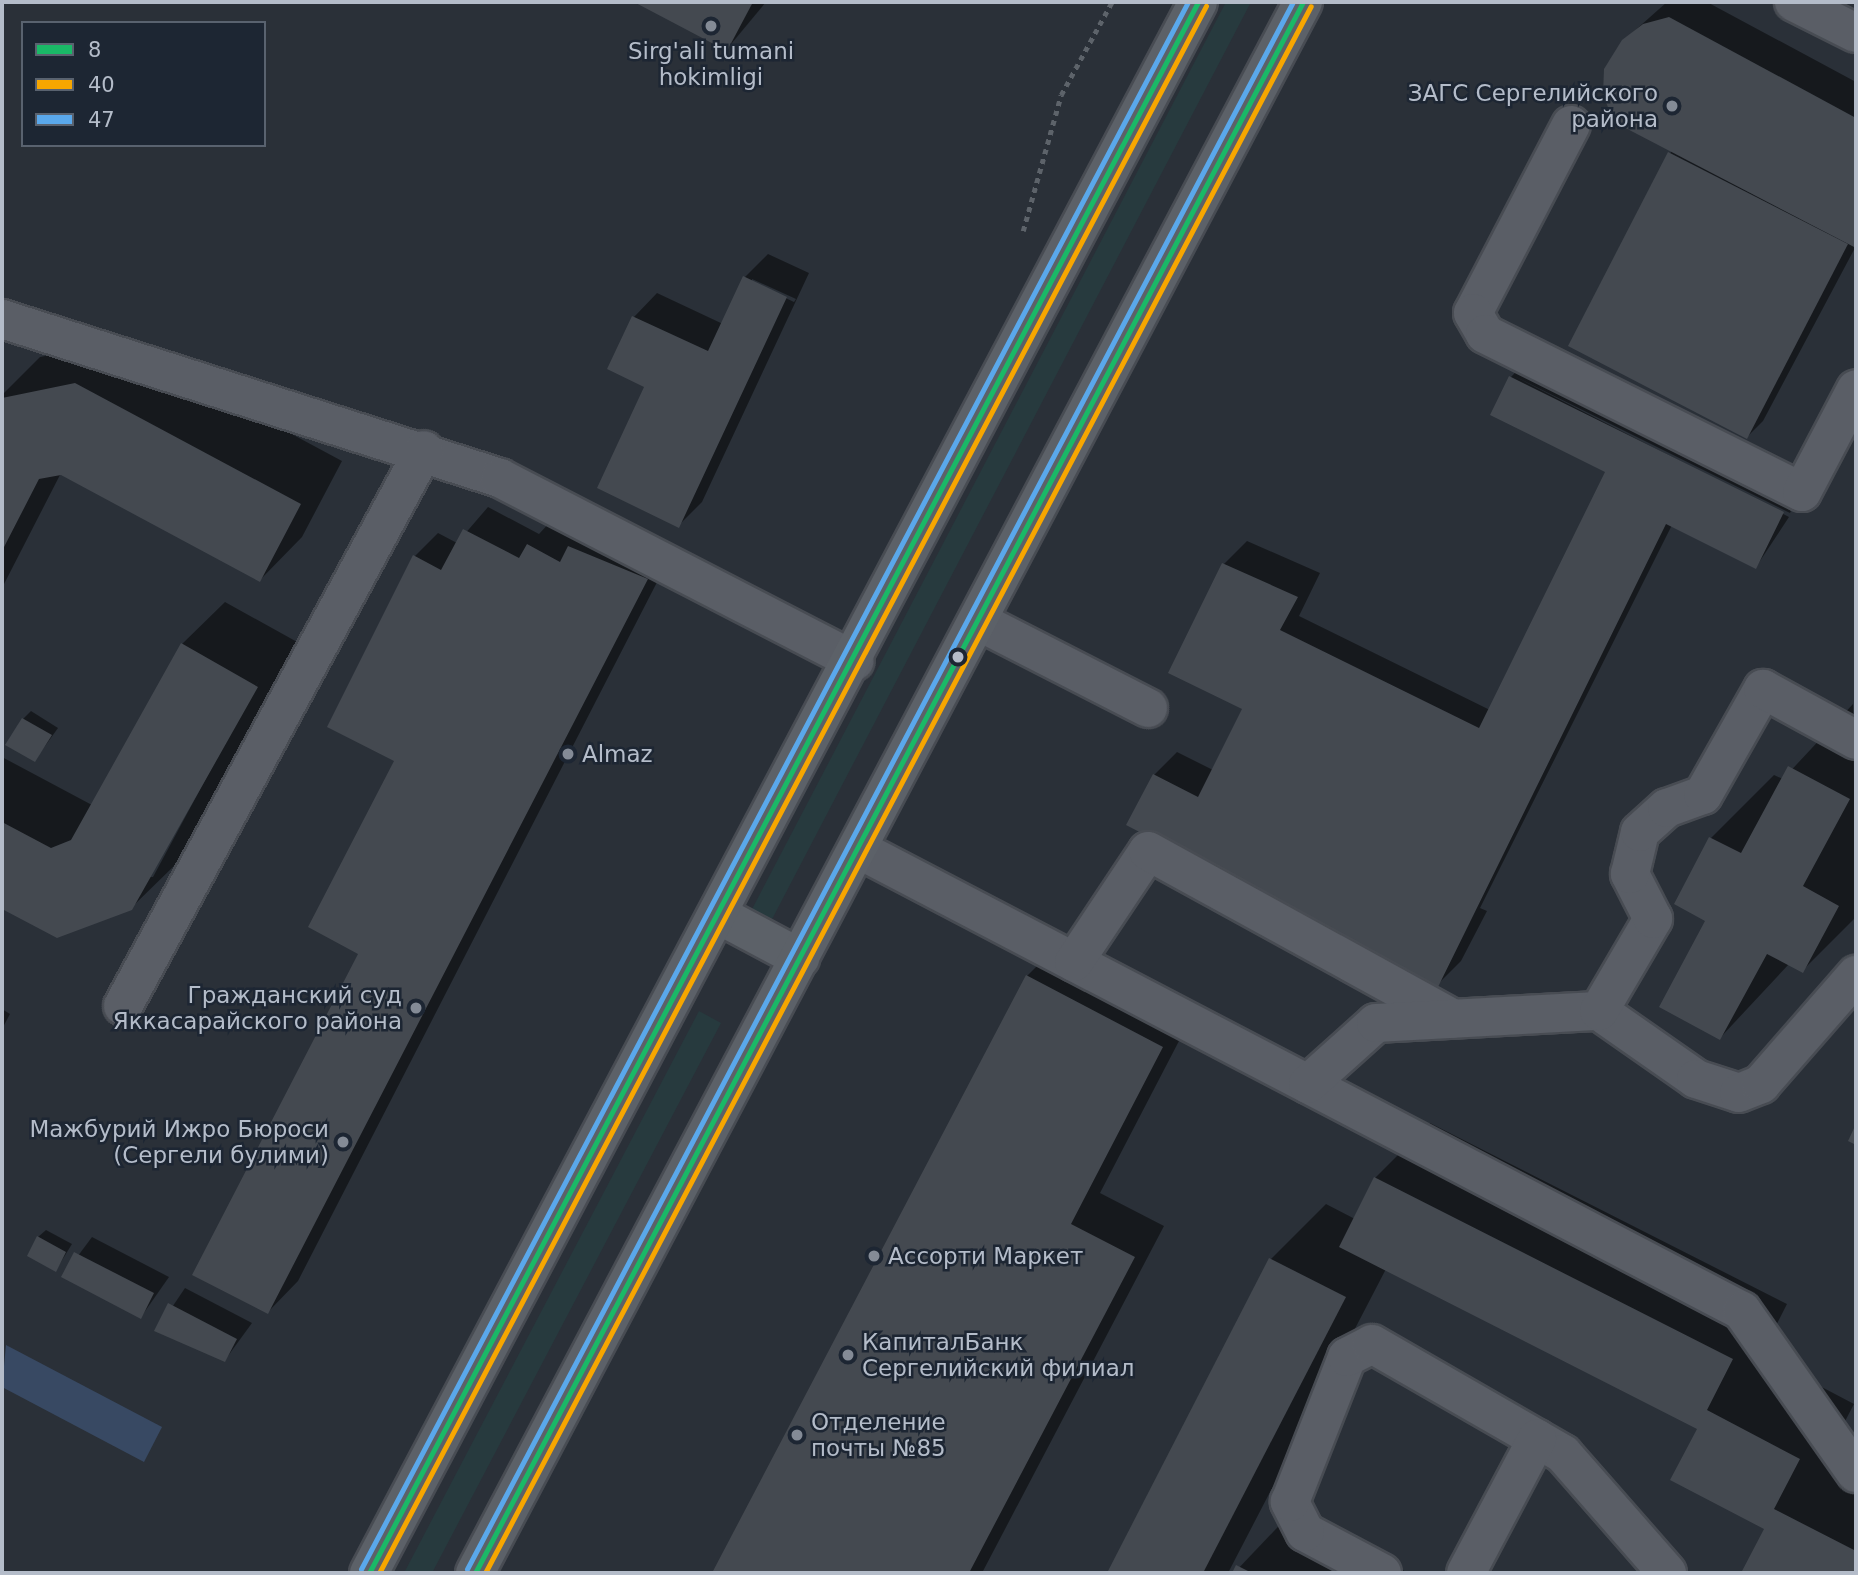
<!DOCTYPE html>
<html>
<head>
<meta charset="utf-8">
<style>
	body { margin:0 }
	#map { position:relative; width:1858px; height:1575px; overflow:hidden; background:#2a3038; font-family:"DejaVu Sans",sans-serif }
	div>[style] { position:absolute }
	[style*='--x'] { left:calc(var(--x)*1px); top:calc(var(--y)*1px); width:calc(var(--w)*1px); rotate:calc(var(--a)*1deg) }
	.green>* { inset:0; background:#273a3e }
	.water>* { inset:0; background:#384963 }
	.shadow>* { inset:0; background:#0007 }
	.building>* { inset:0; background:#444950 }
	.path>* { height:4.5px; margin-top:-2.25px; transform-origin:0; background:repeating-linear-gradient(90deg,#5d636a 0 5px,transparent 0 10px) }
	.roads { filter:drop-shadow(2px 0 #484c53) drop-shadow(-2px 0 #484c53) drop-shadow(0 2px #484c53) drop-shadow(0 -2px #484c53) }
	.minor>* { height:38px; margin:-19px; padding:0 19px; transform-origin:19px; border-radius:19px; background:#5a5e66 }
	.major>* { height:38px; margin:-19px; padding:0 19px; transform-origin:19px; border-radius:19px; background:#5c6168 }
	.bus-1>* { height:5px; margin:-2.5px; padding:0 2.5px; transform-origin:2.5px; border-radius:2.5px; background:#1ab867 }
	.bus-2>* { height:5px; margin:-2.5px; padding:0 2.5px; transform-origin:2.5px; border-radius:2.5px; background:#f7a600 }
	.bus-3>* { height:5px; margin:-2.5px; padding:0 2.5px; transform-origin:2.5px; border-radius:2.5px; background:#5aa8eb }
	.dots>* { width:19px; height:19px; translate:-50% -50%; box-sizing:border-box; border:4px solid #1d2633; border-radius:50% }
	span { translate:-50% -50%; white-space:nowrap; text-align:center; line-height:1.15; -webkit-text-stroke:5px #1d2633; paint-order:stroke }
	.poi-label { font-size:23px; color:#b4bcc9 }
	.right { translate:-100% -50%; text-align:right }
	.left { translate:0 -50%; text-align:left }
	.frame { position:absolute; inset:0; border:4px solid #b4bcc9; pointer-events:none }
	.legend { position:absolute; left:21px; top:21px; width:245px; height:126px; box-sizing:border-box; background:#1d2633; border:2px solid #59626f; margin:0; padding:9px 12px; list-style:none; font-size:21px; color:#b4bcc9 }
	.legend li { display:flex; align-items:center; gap:14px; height:35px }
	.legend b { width:35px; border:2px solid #59626f }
</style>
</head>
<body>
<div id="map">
	<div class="green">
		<i style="clip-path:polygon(1226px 2px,1251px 2px,769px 925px,749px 915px)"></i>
		<i style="clip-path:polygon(699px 1011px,721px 1023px,432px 1573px,404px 1573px)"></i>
	</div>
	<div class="water">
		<i style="clip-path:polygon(6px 1345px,162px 1427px,144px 1462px,2px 1387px)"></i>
	</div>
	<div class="shadow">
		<i style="clip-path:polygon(638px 2px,766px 2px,727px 49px)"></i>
		<i style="clip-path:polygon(1667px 2px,1707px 2px,1856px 82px,1856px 246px,1763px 421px,1747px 437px,1571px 345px,1672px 150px,1623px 41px)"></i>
		<i style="clip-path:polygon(evenodd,768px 254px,809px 273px,702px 502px,679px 525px,646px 386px,609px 368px,634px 317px,657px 293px,723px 324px,745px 277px,768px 254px,752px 279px,796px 299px,794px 302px,752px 282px,752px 279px)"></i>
		<i style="clip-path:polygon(118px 341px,342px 461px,302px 537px,260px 580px,61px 473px,2px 588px,2px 395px,40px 357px)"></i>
		<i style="clip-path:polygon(1526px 361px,1799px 496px,1790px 513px,1514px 376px,1789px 517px,1756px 567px,1672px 525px,1480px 908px,1487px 911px,1461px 961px,1437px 985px,1154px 775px,1177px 752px,1213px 770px,1244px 710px,1224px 564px,1247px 541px,1320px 573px,1299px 616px,1490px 710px,1607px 471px,1492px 414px,1511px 377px)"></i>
		<i style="clip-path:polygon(488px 507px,539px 534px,551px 521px,671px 555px,298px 1281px,268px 1312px,364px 947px,395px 762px,415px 556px,438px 533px,457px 543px)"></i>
		<i style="clip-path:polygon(evenodd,225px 602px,299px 643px,175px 865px,131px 908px,57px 936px,2px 907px,2px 757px,92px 805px,182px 644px,225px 602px,260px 678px,153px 877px,149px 877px,260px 678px)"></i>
		<i style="clip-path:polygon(1853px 704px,1856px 917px,1802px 971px,1789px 964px,1720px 1038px,1707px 920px,1711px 838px,1774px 775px,1783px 779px)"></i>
		<i style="clip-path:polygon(31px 711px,58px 728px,35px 760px,23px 719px)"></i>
		<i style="clip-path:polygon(1058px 945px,1192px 1016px,1100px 1193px,1164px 1226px,982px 1573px,714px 1573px,1027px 976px)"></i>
		<i style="clip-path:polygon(2px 1009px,10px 1014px,2px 1029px)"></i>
		<i style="clip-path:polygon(1430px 1123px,1787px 1304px,1761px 1355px,1854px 1404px,1828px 1454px,1856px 1468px,1856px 1573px,1743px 1573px,1766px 1528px,1700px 1428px,1386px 1269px,1228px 1573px,1108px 1573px,1271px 1259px,1326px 1204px,1355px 1219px,1375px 1178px)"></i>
		<i style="clip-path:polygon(46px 1230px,72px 1244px,56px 1270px,38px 1237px)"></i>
		<i style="clip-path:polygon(92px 1237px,169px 1277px,141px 1317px,63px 1276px)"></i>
		<i style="clip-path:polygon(185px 1288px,252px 1323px,225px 1360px,156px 1331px)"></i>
		<i style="clip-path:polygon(1293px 1511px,1408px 1573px,1234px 1573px)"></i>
	</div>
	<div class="building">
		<i style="clip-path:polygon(634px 2px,753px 2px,727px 51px)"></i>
		<i style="clip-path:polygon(1669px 17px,1856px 118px,1856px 248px,1614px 122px,1603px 95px,1604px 69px,1622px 40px,1643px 24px)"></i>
		<i style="clip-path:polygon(1668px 152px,1848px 244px,1747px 439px,1568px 346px)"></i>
		<i style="clip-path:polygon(743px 276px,787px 297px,679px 528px,597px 488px,644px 387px,607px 369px,632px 316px,708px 351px)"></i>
		<i style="clip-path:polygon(1509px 376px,1784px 512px,1756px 569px,1666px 524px,1438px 987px,1126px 825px,1153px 774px,1198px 797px,1242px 709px,1168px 673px,1222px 563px,1298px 597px,1280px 630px,1479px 728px,1605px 472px,1490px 415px)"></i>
		<i style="clip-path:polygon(75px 383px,301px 504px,260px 582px,61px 475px,39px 479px,2px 551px,2px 398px)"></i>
		<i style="clip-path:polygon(463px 529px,519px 558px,527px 544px,560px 562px,568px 546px,648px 579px,268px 1314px,192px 1275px,358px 954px,308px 927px,394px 761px,327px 727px,413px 555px,441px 570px)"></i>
		<i style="clip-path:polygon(181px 643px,258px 687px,132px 910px,57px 938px,2px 909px,2px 822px,51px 848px,71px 840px)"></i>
		<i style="clip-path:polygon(22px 718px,52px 735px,35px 762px,5px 745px)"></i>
		<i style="clip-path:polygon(1788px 766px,1850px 799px,1803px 886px,1839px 906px,1803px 973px,1767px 954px,1720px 1040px,1659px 1007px,1705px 921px,1674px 904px,1709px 837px,1741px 853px)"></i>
		<i style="clip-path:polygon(1026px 975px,1163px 1047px,1071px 1224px,1135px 1257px,969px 1573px,712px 1573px)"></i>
		<i style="clip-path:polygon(1856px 1124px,1856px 1145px,1848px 1141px)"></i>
		<i style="clip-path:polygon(1374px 1177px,1733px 1359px,1707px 1410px,1800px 1459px,1774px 1509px,1856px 1551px,1856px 1573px,1741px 1573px,1764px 1529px,1670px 1480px,1697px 1429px,1339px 1247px)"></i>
		<i style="clip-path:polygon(37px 1236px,66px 1252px,56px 1272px,27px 1256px)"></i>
		<i style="clip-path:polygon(74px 1252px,154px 1293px,141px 1319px,61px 1277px)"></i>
		<i style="clip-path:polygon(1269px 1258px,1346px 1297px,1203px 1573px,1107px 1573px)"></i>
		<i style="clip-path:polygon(168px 1303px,237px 1339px,225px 1362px,154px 1331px)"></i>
		<i style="clip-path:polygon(1236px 1565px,1252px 1573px,1232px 1573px)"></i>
	</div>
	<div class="path">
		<i style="--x:1023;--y:231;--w:141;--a:-74.4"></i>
		<i style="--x:1061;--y:95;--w:106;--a:-61.3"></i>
	</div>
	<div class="roads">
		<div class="minor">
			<i style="--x:1794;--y:2;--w:69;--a:26.6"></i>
			<i style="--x:1571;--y:125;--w:212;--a:117.5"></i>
			<i style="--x:1473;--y:313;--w:24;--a:60"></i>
			<i style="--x:1485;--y:334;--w:354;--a:26.5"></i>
			<i style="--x:1802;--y:492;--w:116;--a:-62.3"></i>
			<i style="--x:2;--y:319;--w:523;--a:17.71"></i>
			<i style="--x:500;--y:478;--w:399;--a:27.3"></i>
			<i style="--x:978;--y:621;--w:191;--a:27.1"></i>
			<i style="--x:858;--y:849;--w:997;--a:27.59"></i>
			<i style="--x:1742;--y:1311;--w:198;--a:54.9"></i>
			<i style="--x:1074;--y:962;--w:133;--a:-56.3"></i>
			<i style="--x:1148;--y:851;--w:348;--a:28.8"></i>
			<i style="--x:123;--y:1006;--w:632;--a:-61.57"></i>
			<i style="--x:1599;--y:1011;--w:118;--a:35"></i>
			<i style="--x:1696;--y:1079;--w:45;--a:18"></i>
			<i style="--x:1739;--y:1093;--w:24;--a:-22"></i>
			<i style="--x:1761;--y:1084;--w:145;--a:-48.9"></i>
			<i style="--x:1308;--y:1084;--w:91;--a:-41.9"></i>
			<i style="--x:1376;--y:1023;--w:223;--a:-3.1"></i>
			<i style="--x:1599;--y:1011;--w:107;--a:-59.6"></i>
			<i style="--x:1653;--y:919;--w:51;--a:-117.1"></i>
			<i style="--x:1630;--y:874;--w:43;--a:-76.6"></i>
			<i style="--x:1640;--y:832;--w:36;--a:-42"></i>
			<i style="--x:1667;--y:808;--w:38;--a:-20"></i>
			<i style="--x:1703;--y:795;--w:122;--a:-60.5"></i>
			<i style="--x:1763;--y:689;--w:106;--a:28.7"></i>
			<i style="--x:1382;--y:1573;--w:87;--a:-152"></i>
			<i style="--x:1305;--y:1532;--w:34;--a:-117"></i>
			<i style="--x:1290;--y:1502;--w:156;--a:-68.5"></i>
			<i style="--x:1347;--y:1357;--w:28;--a:-27"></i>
			<i style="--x:1372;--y:1344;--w:220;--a:29.9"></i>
			<i style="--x:1563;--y:1454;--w:158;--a:48.8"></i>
			<i style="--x:1466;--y:1573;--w:152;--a:-62.1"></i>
		</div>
		<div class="major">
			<i style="--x:719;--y:915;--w:92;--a:28"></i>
			<i style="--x:369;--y:1573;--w:1776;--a:-62.18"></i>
			<i style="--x:475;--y:1573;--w:1776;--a:-62.21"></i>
		</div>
	</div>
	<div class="bus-1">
		<i style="--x:369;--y:1573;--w:1776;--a:-62.18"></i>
		<i style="--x:475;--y:1573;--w:1776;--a:-62.21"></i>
	</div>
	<div class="bus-2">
		<i style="--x:379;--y:1573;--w:1772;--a:-62.18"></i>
		<i style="--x:485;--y:1573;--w:1771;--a:-62.21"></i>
	</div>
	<div class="bus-3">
		<i style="--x:361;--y:1569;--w:1772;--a:-62.18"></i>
		<i style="--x:467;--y:1569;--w:1771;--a:-62.21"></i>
	</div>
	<div class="dots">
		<i style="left:711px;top:26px;background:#848b96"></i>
		<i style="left:1672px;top:106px;background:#848b96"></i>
		<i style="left:958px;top:657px;background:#b4bcc9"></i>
		<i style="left:568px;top:754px;background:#848b96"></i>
		<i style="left:416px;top:1008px;background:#848b96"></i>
		<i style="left:343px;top:1142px;background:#848b96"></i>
		<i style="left:874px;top:1256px;background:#848b96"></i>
		<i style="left:848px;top:1355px;background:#848b96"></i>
		<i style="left:797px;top:1435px;background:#848b96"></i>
	</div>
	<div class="poi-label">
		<span style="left:711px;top:64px">Sirg'ali tumani<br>hokimligi</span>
		<span class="right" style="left:1658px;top:106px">ЗАГС Сергелийского<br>района</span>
		<span class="left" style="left:582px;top:754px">Almaz</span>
		<span class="right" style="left:402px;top:1008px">Гражданский суд<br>Яккасарайского района</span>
		<span class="right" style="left:329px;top:1142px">Мажбурий Ижро Бюроси<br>(Сергели булими)</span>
		<span class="left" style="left:888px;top:1256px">Ассорти Маркет</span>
		<span class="left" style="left:862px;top:1355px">КапиталБанк<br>Сергелийский филиал</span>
		<span class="left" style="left:811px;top:1435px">Отделение<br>почты №85</span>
	</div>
	<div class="frame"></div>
	<ul class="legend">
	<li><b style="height:9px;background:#1ab867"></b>8</li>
	<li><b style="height:9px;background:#f7a600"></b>40</li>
	<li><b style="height:9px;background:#5aa8eb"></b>47</li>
	</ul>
</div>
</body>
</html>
